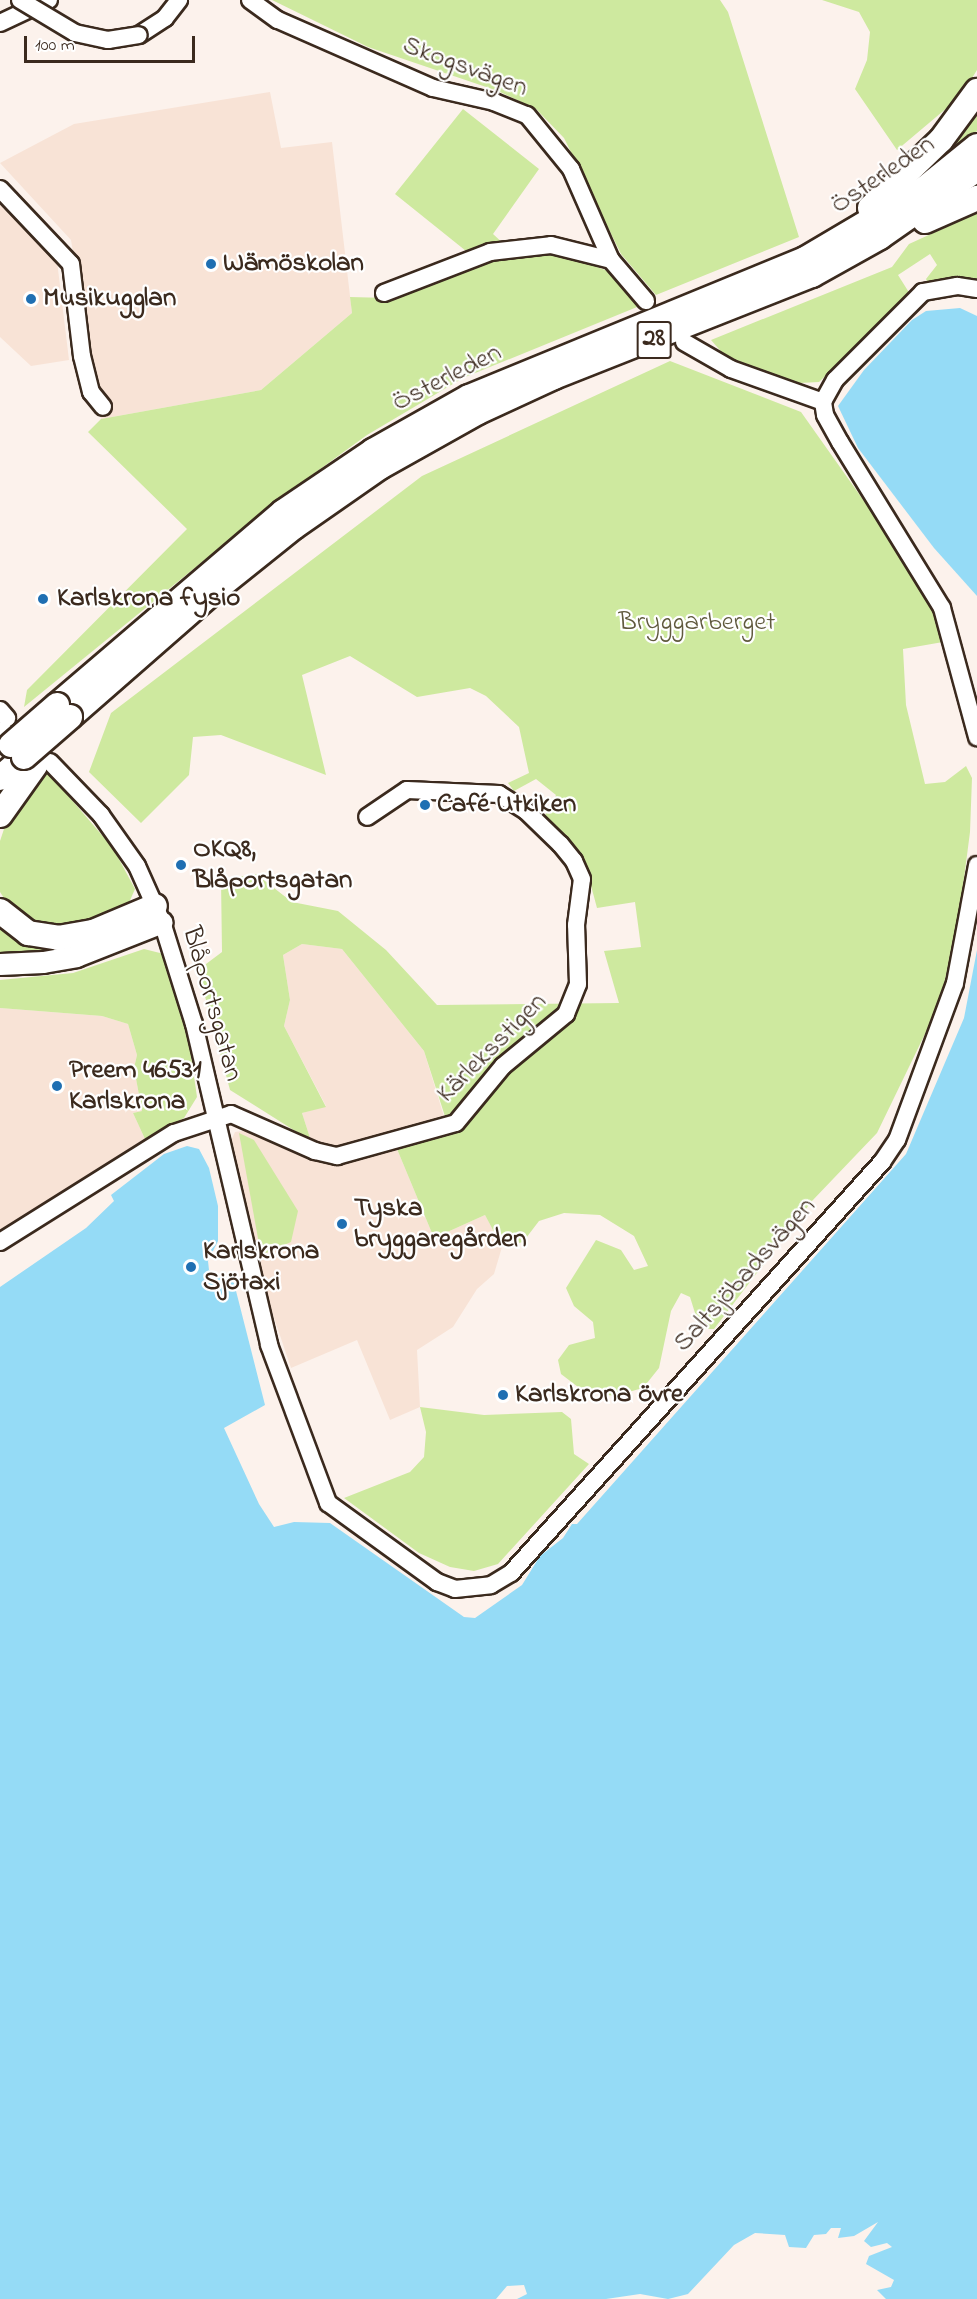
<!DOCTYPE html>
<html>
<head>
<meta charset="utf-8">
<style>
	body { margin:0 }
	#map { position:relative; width:977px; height:2299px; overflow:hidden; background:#fcf2ec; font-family:"Indie Flower",sans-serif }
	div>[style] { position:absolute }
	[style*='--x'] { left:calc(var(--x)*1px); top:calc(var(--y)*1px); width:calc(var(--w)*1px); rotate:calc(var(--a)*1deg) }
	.built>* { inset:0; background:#f8e3d6 }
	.green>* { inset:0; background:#cee99f }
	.water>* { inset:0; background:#95dbf6 }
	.roads { filter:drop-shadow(2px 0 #3b2a1e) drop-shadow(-2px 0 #3b2a1e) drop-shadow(0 2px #3b2a1e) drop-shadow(0 -2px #3b2a1e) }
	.minor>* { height:16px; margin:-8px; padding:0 8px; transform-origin:8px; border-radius:8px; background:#fff }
	.major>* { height:21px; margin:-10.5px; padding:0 10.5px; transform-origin:10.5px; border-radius:10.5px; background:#fff }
	.highway>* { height:24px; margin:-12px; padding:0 12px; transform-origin:12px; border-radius:12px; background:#fff }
	.bridges { filter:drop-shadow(2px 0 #3b2a1e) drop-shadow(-2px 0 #3b2a1e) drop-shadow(0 2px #3b2a1e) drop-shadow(0 -2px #3b2a1e) }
	.minor-bridge>* { height:16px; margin:-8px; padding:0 8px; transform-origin:8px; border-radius:8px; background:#fff }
	.highway-bridge>* { height:24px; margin:-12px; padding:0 12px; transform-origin:12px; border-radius:12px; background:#fff }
	.dots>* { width:16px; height:16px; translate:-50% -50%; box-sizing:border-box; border:3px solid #fff; border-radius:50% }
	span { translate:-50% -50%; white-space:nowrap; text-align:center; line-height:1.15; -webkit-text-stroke:4.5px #fff; paint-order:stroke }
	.shield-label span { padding:2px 4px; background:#fff; border:2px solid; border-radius:4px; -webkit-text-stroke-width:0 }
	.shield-label { font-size:26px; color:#3b2a1e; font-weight:700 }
	.street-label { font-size:27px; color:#3b2a1e }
	.poi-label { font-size:27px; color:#3b2a1e; font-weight:700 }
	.left { translate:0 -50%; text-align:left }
	.park-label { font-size:27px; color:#605a3e }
	.scale { position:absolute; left:24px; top:36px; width:171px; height:27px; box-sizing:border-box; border:3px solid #3b2a1e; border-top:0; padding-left:8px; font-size:18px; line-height:21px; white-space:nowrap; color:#3b2a1e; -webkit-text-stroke:4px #fff; paint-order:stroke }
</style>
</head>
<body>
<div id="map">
	<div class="built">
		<i style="clip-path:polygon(270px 92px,281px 148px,332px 142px,352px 313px,261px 390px,101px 419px,71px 240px,0 163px,74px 124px)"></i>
		<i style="clip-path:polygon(0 205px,57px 261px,69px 360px,31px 366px,0 337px)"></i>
		<i style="clip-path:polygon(302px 944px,342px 949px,424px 1051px,445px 1120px,333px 1148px,311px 1141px,302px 1113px,326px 1106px,284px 1026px,290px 1000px,283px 955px)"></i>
		<i style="clip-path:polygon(0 1008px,102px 1016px,128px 1024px,137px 1055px,134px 1068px,142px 1111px,133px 1113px,145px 1139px,0 1233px)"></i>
		<i style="clip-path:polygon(242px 1131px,266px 1133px,335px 1161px,397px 1149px,434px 1238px,485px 1215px,502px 1247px,494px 1274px,477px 1289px,453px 1327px,417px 1350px,420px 1407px,390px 1420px,357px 1340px,291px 1368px,265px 1291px,231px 1141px,235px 1132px)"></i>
	</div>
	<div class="green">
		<i style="clip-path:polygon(272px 0,720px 0,728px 12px,799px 237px,656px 295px,621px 254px,564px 138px,536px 109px,498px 91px,368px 47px)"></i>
		<i style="clip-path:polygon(822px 0,977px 0,977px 70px,961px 96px,897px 150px,855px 89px,867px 60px,870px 32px,859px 12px)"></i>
		<i style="clip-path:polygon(463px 109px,539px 169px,493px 234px,506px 246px,471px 255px,395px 194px)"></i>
		<i style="clip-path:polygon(977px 109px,977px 131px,925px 172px)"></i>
		<i style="clip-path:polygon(977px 213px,977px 281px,946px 278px,928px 283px,926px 279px,937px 265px,930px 254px,898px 275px,910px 294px,819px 382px,799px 383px,725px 356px,711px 340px,892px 267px,909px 244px)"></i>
		<i style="clip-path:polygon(554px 251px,616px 274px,642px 305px,463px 378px,367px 435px,283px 496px,24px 707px,27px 690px,187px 529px,88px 432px,101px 419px,261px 390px,352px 313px,350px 297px,388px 298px,491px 257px)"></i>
		<i style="clip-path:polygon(670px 361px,801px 412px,893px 542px,934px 607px,944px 634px,943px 642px,903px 649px,906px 705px,925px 784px,945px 782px,966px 766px,972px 778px,970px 832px,958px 925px,939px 1005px,877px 1133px,812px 1201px,714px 1329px,700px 1329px,690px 1297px,681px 1293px,671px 1311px,659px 1368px,643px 1388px,614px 1396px,582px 1390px,561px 1374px,558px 1360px,569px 1345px,595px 1338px,593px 1322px,574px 1306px,566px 1288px,596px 1240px,621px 1250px,634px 1270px,648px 1266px,634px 1236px,600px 1215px,564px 1213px,539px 1221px,523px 1242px,502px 1247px,485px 1215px,434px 1238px,397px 1149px,450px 1132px,424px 1051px,342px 949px,302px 944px,283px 955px,290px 1000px,284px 1026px,326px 1107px,302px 1113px,311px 1141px,230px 1090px,198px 970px,222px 952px,221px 880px,256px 874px,292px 902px,338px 911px,386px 950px,437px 1005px,619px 1003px,604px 951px,641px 947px,635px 902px,597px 908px,583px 856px,543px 819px,556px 795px,536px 779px,514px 791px,508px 783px,529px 773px,519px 727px,486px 696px,470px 688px,417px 697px,350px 656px,302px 675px,326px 775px,221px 735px,193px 737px,189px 775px,141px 823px,89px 772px,111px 713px,422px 476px)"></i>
		<i style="clip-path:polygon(46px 770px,113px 848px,135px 889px,128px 905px,95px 920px,59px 928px,38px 925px,8px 904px,0 892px,0 841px,5px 826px)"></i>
		<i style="clip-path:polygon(0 927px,34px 947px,72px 952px,0 957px)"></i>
		<i style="clip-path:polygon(144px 949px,164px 954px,168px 963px,190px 1048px,197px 1097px,184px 1118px,145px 1139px,133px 1113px,142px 1111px,134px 1068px,137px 1055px,128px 1024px,102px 1016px,0 1008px,0 980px,73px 973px)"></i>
		<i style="clip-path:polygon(239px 1133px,254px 1140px,298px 1211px,291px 1242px,261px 1255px)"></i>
		<i style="clip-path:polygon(420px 1407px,484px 1415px,562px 1412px,571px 1419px,574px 1454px,589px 1464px,498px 1564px,474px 1571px,450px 1567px,419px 1553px,344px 1498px,410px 1472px,424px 1457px,426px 1432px)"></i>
	</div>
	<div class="water">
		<i style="clip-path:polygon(960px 308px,977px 316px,977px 596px,934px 548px,858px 448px,838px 406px,864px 370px,912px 320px,926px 311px)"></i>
		<i style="clip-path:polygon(977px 950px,977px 2299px,886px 2299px,877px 2290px,891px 2287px,894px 2280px,866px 2264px,869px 2256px,892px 2247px,887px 2243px,871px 2247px,864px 2241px,878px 2222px,854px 2236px,838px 2238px,841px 2228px,831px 2228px,826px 2234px,814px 2235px,806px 2248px,789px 2247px,785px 2235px,755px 2233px,734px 2245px,688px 2294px,668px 2299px,640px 2294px,606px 2299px,517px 2299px,527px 2294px,524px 2285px,507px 2286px,496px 2299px,0 2299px,0 1287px,86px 1228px,114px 1201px,111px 1195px,164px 1154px,187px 1146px,199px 1149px,209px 1168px,218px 1206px,218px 1241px,208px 1261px,209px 1270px,234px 1283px,265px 1405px,224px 1428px,259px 1504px,274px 1527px,294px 1522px,330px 1523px,464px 1617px,475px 1618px,522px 1585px,540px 1556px,563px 1538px,572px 1524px,577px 1524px,906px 1154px,964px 1018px)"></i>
	</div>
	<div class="roads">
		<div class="minor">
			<i style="--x:250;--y:0;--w:34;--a:36"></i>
			<i style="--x:278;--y:20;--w:169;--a:23.7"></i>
			<i style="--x:433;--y:88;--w:63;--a:12.9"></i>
			<i style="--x:494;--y:102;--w:35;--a:22"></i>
			<i style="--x:527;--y:115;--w:70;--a:50.8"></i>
			<i style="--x:571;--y:169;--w:99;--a:66.3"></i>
			<i style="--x:611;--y:260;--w:54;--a:49.5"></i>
			<i style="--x:0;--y:23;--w:54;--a:-25.1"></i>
			<i style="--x:139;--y:35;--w:31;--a:-33"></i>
			<i style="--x:165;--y:18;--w:23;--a:-52"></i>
			<i style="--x:0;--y:189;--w:103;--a:46.6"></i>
			<i style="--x:71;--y:264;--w:93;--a:83.2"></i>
			<i style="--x:82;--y:356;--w:37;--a:76"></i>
			<i style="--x:91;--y:392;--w:19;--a:51"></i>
			<i style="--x:977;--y:289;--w:20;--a:-171"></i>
			<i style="--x:957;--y:286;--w:35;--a:170"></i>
			<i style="--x:923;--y:292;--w:124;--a:135"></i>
			<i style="--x:835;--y:380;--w:25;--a:119"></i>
			<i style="--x:823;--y:402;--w:13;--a:81"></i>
			<i style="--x:825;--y:415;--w:31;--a:61"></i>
			<i style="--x:840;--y:442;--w:195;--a:58.4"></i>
			<i style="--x:942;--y:608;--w:134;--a:74.8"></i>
			<i style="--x:384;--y:293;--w:114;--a:-21.1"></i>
			<i style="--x:490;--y:252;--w:61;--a:-6.5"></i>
			<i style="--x:551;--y:245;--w:62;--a:14"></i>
			<i style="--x:684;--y:342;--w:54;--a:29.9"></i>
			<i style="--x:731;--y:369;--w:98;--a:19.7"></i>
			<i style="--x:0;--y:710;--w:11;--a:49"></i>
			<i style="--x:50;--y:762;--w:74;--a:46.1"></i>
			<i style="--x:101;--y:815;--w:62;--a:54.8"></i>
			<i style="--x:137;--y:866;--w:61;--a:65.9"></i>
			<i style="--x:162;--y:922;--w:107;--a:72.6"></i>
			<i style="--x:194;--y:1024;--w:330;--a:76.8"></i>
			<i style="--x:269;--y:1345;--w:169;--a:69.5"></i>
			<i style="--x:328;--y:1503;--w:135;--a:35.9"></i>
			<i style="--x:437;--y:1582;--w:19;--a:21"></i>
			<i style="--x:455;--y:1589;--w:36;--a:-6"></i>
			<i style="--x:491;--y:1585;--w:23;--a:-31"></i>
			<i style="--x:511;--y:1573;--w:554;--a:-47.93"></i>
			<i style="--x:882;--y:1162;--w:27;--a:-56"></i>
			<i style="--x:897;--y:1140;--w:167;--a:-69.7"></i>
			<i style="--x:955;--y:983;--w:120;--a:-79.4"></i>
			<i style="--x:0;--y:1242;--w:205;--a:-32.1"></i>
			<i style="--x:174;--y:1133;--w:60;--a:-18.4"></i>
			<i style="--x:231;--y:1114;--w:92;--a:23.8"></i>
			<i style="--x:315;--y:1151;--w:23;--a:13"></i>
			<i style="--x:337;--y:1156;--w:123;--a:-15.5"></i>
			<i style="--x:456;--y:1123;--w:74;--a:-50.5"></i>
			<i style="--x:503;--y:1066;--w:82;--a:-39.5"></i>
			<i style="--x:566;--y:1014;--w:32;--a:-68"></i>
			<i style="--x:578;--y:984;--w:59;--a:-91.9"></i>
			<i style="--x:576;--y:925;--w:46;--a:-82.6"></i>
			<i style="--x:582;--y:879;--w:20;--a:-114"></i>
			<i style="--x:574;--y:861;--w:22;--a:-129"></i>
			<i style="--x:560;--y:844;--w:47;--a:-135.9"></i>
			<i style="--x:526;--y:811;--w:32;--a:-148"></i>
			<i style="--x:499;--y:794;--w:92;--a:-177.5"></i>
			<i style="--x:407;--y:790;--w:48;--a:146"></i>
		</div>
		<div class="major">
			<i style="--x:0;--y:964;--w:43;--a:-2.7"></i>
			<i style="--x:43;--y:962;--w:34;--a:-10"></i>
			<i style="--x:76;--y:956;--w:92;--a:-21.6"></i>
		</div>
		<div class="highway">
			<i style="--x:870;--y:208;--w:98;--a:-43.8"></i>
			<i style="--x:941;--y:140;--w:61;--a:-53.7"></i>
			<i style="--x:925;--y:221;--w:57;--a:-23.9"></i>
			<i style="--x:57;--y:705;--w:297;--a:-40.5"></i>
			<i style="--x:283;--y:512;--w:109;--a:-34.1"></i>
			<i style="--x:373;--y:451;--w:110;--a:-29.4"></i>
			<i style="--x:469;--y:397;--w:363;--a:-22.3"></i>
			<i style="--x:805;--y:259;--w:139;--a:-30.6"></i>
			<i style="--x:925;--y:188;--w:67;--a:-38.9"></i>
			<i style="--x:70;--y:717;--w:193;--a:-41.2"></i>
			<i style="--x:215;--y:590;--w:101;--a:-38.6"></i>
			<i style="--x:294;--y:527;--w:105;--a:-34.9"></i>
			<i style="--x:380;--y:467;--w:112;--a:-29.3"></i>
			<i style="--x:478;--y:412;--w:84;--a:-24.7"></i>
			<i style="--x:554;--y:377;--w:277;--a:-21.6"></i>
			<i style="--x:812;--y:275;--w:78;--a:-29.2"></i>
			<i style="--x:880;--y:237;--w:118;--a:-35"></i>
			<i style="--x:0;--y:735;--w:2;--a:-27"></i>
			<i style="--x:0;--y:778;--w:32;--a:-41"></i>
			<i style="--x:0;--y:815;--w:60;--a:-54.5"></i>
			<i style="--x:0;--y:911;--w:36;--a:38"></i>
			<i style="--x:28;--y:933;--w:30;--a:9"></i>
			<i style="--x:58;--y:938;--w:36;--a:-10"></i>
			<i style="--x:93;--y:932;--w:67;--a:-22.8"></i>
		</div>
	</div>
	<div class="bridges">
		<div class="minor-bridge">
			<i style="--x:20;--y:0;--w:64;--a:31"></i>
			<i style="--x:75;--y:33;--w:34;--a:12"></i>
			<i style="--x:108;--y:40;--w:31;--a:-9"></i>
		</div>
		<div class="highway-bridge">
			<i style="--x:11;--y:745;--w:61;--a:-41"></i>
			<i style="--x:24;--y:757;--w:61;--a:-41"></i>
		</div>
	</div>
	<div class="dots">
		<i style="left:211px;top:264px;background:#1f6fb2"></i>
		<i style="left:31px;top:299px;background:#1f6fb2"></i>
		<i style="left:43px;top:599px;background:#1f6fb2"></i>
		<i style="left:425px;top:805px;background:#1f6fb2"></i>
		<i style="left:181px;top:865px;background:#1f6fb2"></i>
		<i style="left:57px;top:1086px;background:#1f6fb2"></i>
		<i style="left:342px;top:1224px;background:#1f6fb2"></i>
		<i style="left:191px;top:1267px;background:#1f6fb2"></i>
		<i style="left:503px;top:1395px;background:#1f6fb2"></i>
	</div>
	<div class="shield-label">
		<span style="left:654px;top:340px">28</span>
	</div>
	<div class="street-label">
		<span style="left:465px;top:67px;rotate:20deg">Skogsvägen</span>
		<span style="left:883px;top:175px;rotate:-34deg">Österleden</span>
		<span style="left:447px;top:378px;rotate:-27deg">Österleden</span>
		<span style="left:212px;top:1004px;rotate:74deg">Blåportsgatan</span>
		<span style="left:492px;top:1048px;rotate:-45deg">Kärleksstigen</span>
		<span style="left:745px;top:1275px;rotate:-48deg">Saltsjöbadsvägen</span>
	</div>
	<div class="poi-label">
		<span class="left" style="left:223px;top:264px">Wämöskolan</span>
		<span class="left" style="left:43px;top:299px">Musikugglan</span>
		<span class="left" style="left:57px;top:599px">Karlskrona fysio</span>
		<span class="left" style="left:437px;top:805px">Café Utkiken</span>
		<span class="left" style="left:193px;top:865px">OKQ8,<br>Blåportsgatan</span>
		<span class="left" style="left:69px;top:1086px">Preem 46531<br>Karlskrona</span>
		<span class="left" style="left:354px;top:1224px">Tyska<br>bryggaregården</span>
		<span class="left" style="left:203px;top:1267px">Karlskrona<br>Sjötaxi</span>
		<span class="left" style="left:515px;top:1395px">Karlskrona övre</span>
	</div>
	<div class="park-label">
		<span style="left:697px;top:623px">Bryggarberget</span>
	</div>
	<div class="scale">100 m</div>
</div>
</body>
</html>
